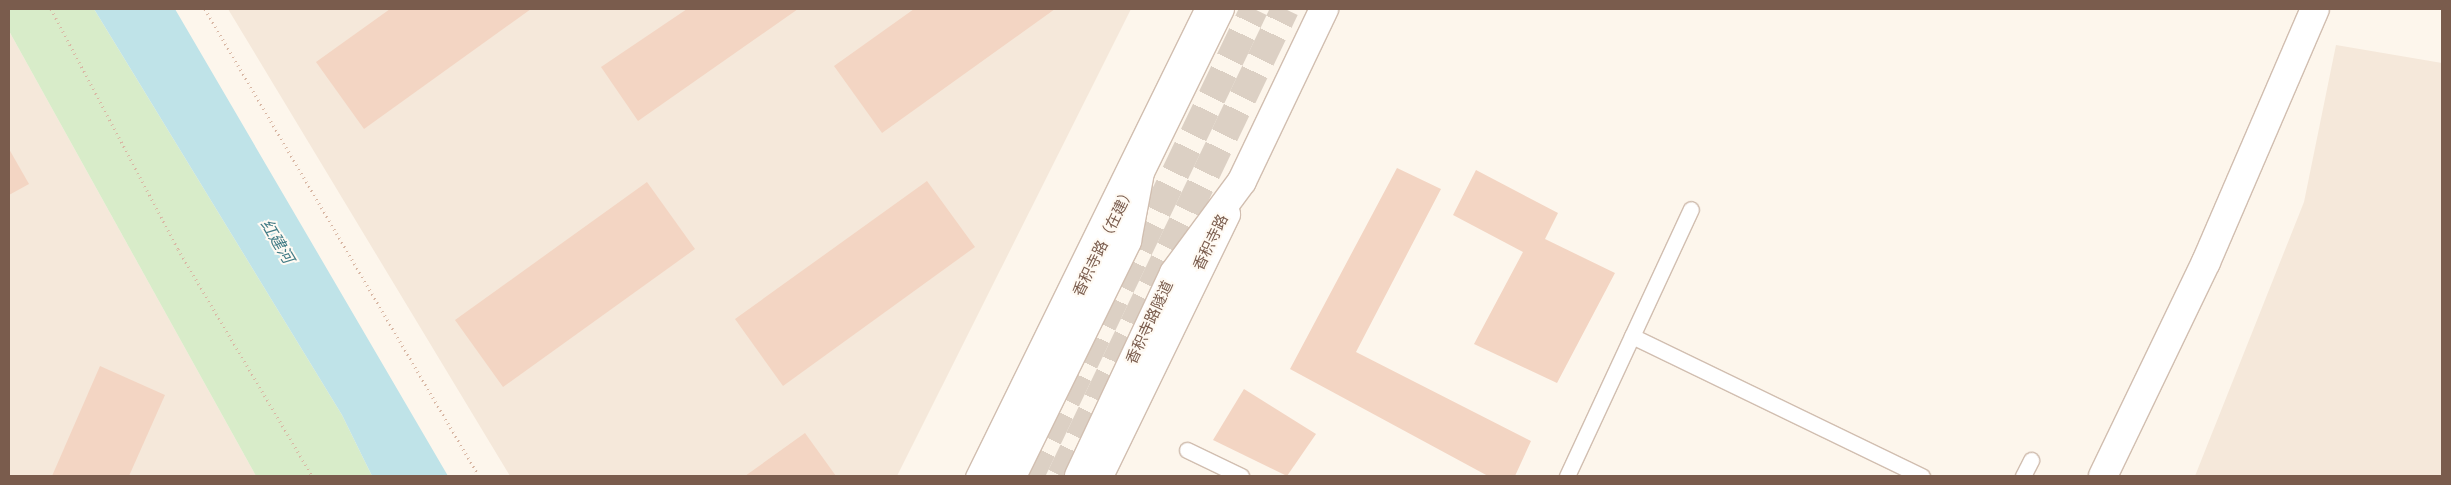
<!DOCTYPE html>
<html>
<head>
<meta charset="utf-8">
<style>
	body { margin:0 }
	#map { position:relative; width:2451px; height:485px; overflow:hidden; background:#fdf6ec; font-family:Overpass,"Noto Sans SC",sans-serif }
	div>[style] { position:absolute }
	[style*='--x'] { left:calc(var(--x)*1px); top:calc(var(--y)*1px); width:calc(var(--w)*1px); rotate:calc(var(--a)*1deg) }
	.residential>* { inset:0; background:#f5e8da }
	.green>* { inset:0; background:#d8ecc9 }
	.water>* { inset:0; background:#bfe3e8 }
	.building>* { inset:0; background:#f3d5c3 }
	.secondary-tunnel>* { height:28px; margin-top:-14px; transform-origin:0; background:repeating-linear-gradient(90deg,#dcd0c4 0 28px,transparent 0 42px) }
	.path>* { height:3px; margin-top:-1.5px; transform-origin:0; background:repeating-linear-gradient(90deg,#d9b8a5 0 1px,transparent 0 5px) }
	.roads { filter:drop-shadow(1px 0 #d1beb0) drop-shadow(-1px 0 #d1beb0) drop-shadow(0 1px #d1beb0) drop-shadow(0 -1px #d1beb0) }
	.service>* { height:15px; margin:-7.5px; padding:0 7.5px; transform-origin:7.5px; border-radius:7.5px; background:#fff }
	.minor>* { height:28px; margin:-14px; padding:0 14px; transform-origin:14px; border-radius:14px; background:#fff }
	.tertiary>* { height:28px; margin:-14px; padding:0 14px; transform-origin:14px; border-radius:14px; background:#fff }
	.secondary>* { height:28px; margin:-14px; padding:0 14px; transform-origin:14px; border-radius:14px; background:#fff }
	span { translate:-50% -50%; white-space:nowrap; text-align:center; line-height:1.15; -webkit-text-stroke:4px #fffaf3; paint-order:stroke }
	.street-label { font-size:15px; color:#7a5c4d }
	.water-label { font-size:16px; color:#437c86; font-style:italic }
	.frame { position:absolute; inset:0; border:10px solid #7a5c4d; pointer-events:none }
</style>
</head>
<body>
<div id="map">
	<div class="residential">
		<i style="clip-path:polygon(228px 9px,1131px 9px,897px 476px,510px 476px)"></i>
		<i style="clip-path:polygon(9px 31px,256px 476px,9px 476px)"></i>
		<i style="clip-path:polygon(2336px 45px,2442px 63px,2442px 476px,2195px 476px,2304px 202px)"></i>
	</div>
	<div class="green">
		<i style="clip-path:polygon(9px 9px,94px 9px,342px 415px,372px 476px,256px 476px,9px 31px)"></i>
	</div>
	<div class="water">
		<i style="clip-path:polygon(94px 9px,175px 9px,448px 476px,372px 476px,342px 415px)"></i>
	</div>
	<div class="building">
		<i style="clip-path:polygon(390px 9px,531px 9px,364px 129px,316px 62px)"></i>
		<i style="clip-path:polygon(687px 9px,798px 9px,638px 121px,601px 67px)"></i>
		<i style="clip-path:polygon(914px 9px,1055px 9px,882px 133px,834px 66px)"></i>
		<i style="clip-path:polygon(9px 149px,29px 184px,9px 195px)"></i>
		<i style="clip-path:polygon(1397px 168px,1441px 189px,1356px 352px,1531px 441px,1515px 476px,1488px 476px,1290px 369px)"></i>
		<i style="clip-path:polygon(1476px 170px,1558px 213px,1545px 239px,1615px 273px,1557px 383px,1474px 344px,1523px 252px,1453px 215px)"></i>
		<i style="clip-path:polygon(927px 181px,975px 247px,783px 386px,735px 319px)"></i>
		<i style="clip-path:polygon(647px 182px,695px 249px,503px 387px,455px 320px)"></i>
		<i style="clip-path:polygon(100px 366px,165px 395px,129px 476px,52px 476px)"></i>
		<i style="clip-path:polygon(1244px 389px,1316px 434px,1287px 476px,1213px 440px)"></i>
		<i style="clip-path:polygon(805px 433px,836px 476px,745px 476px)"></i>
	</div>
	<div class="secondary-tunnel">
		<i style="--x:1030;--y:476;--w:518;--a:-64.37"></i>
		<i style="--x:1061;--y:476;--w:518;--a:-64.37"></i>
	</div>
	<div class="path">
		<i style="--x:51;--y:9;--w:272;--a:62.1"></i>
		<i style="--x:178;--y:249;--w:264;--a:59.4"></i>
		<i style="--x:205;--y:9;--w:541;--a:59.6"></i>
	</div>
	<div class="roads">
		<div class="service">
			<i style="--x:1632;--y:336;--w:322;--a:25.8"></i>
			<i style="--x:1187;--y:450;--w:60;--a:25.7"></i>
			<i style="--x:973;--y:476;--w:520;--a:-63.88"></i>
			<i style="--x:1567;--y:476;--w:294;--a:-65.1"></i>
			<i style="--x:2023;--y:476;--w:18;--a:-63"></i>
		</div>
		<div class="minor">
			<i style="--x:2103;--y:476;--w:237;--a:-64.3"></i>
			<i style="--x:2206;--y:262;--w:275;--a:-66.7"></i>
		</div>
		<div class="tertiary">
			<i style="--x:991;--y:476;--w:325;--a:-63.9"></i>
			<i style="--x:1099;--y:476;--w:291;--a:-64.1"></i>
		</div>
		<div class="secondary">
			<i style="--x:1012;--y:476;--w:262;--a:-63.9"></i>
			<i style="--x:1127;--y:241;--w:70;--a:-79.3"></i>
			<i style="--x:1140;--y:172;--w:182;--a:-63.9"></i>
			<i style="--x:1079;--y:476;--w:224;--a:-64.9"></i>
			<i style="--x:1174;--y:273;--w:114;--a:-53.5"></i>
			<i style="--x:1242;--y:181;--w:191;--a:-64.5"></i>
		</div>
	</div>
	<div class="street-label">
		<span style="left:1105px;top:242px;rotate:-64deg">香积寺路（在建）</span>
		<span style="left:1212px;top:243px;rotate:-64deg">香积寺路</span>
		<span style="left:1151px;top:323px;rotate:-65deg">香积寺路隧道</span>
	</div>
	<div class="water-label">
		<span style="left:276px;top:242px;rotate:59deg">红建河</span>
	</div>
	<div class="frame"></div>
</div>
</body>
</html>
